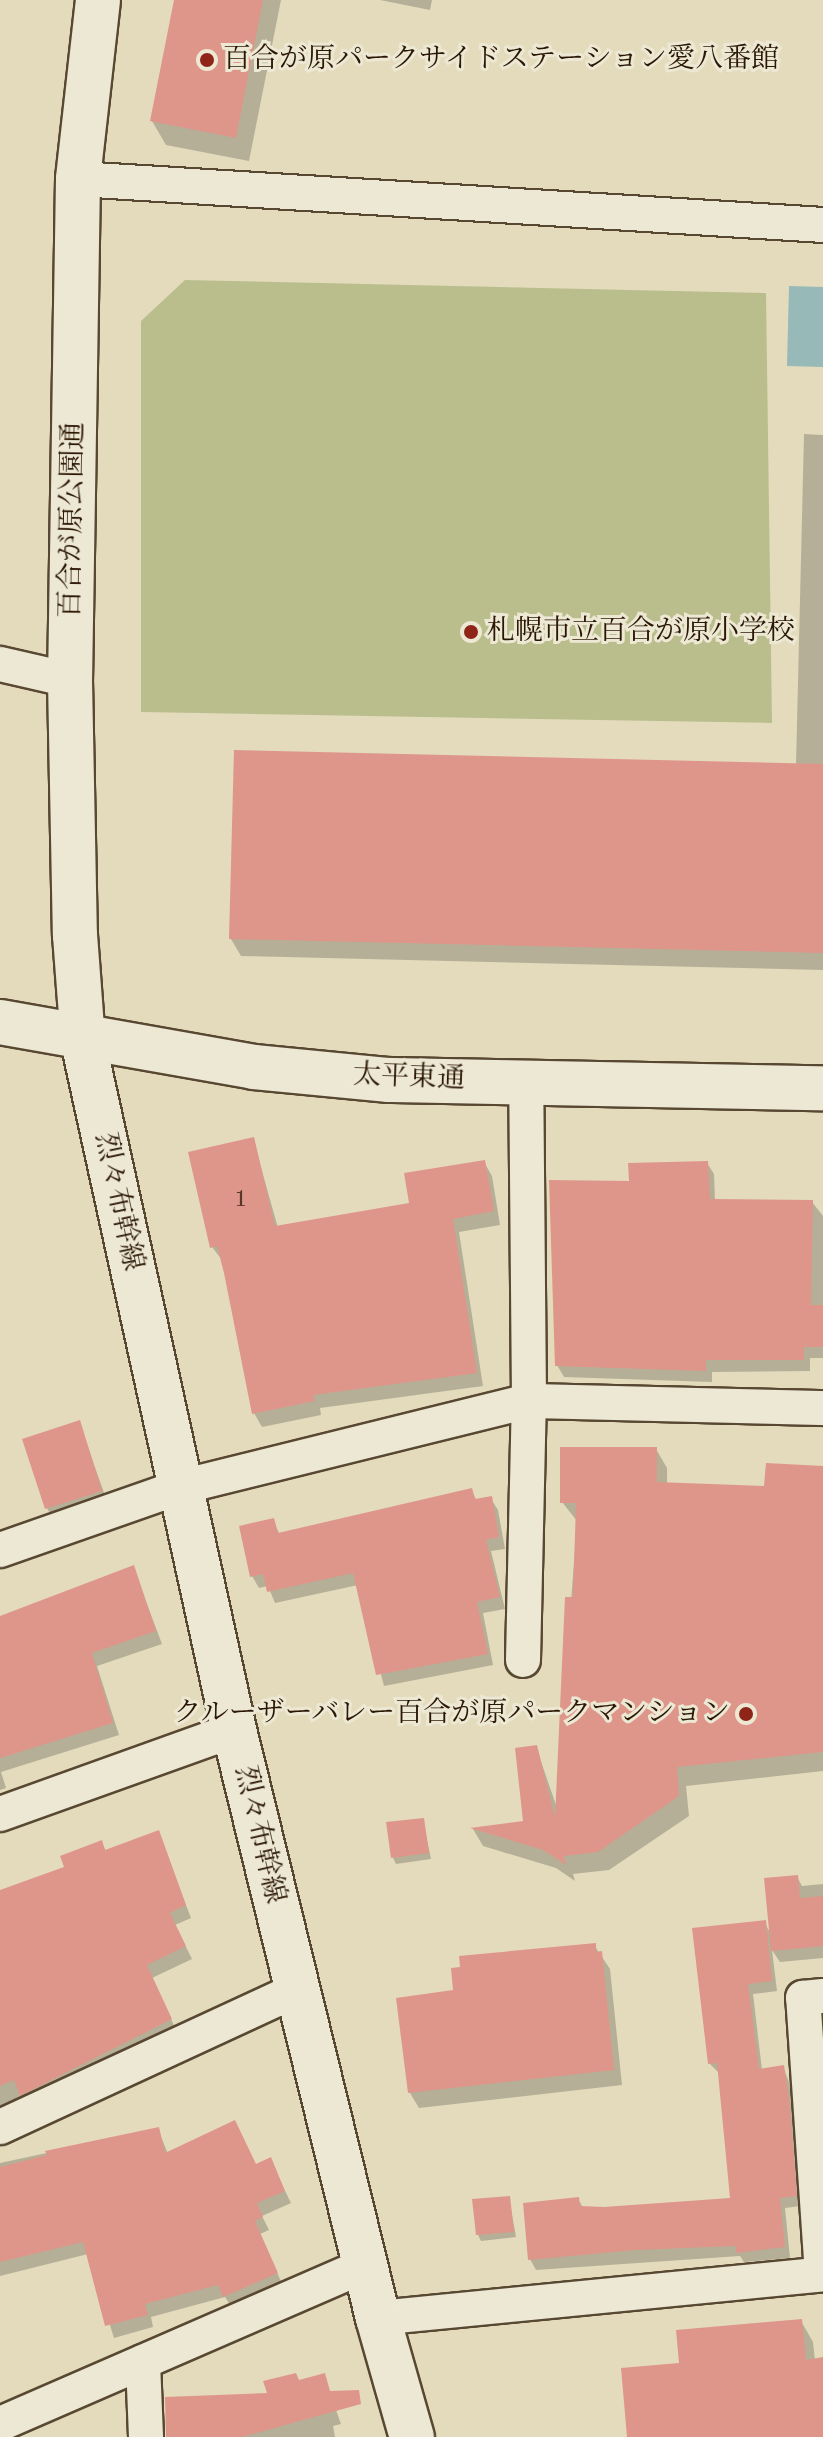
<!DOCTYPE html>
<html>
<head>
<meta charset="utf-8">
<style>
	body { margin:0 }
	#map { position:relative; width:823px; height:2437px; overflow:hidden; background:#e4dbbd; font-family:"Old Standard TT","Noto Serif JP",serif }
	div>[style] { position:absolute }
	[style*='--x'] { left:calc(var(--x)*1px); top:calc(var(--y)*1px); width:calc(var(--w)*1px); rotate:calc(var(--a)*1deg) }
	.green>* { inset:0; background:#babe8d }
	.water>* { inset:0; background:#97b9b8 }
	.shadow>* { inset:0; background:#0003 }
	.building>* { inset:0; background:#de968a }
	.roads { filter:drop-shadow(2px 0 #584832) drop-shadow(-2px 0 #584832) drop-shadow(0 2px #584832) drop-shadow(0 -2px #584832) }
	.street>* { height:34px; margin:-17px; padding:0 17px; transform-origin:17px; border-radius:17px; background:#ede8d4 }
	.secondary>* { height:44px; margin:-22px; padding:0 22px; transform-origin:22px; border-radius:22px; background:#ede8d4 }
	.dots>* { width:22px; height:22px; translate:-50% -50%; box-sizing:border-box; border:4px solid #ede8d4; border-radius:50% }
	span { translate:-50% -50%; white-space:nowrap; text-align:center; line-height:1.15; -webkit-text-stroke:6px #ede8d4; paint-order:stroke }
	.number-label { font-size:24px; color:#573725 }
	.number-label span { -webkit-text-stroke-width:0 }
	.poi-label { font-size:28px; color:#2a1703 }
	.left { translate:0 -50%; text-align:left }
	.right { translate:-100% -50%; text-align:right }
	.street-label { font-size:28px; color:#2a1703 }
</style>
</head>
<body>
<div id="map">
	<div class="green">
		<i style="clip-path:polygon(185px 280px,766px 293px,772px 723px,141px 712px,141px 321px)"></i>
	</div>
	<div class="water">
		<i style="clip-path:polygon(789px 286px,823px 287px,823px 367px,787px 366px)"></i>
	</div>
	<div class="shadow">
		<i style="clip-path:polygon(176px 0,281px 0,249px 161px,166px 145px,152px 121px)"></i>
		<i style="clip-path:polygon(380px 0,432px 0,430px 10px)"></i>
		<i style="clip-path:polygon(804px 434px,823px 435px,823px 970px,241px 956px,231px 939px,796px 765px)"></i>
		<i style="clip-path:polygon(253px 1139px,278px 1228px,411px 1204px,484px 1162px,492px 1176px,500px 1225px,459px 1232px,483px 1386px,320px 1408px,321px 1415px,262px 1427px,254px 1413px,222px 1260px,212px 1247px)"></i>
		<i style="clip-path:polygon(707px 1163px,714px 1174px,715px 1201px,812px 1202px,823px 1216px,823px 1358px,810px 1358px,810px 1371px,712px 1372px,712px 1382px,564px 1377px,557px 1365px,631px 1183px)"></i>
		<i style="clip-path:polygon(79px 1422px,108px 1504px,54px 1521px,47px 1508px)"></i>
		<i style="clip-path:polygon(656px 1449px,667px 1468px,667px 1485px,766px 1488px,823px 1468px,823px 1771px,686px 1786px,689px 1816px,609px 1870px,573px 1874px,575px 1881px,556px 1868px,483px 1846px,473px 1829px,525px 1823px,536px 1747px,556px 1805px,577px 1521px,562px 1502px)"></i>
		<i style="clip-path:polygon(471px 1490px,477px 1501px,491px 1499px,498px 1510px,505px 1549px,491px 1551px,505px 1609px,483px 1613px,493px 1665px,384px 1686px,358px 1585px,275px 1603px,268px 1586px,259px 1588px,252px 1576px,273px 1520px,280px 1535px)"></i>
		<i style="clip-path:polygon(133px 1567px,162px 1644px,97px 1666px,119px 1735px,1px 1772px,6px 1788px,0 1790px,0 1618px)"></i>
		<i style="clip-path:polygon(423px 1820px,431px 1859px,396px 1864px,393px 1858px)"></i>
		<i style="clip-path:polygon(158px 1832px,191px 1918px,175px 1925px,192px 1959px,152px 1978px,177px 2032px,0 2123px,0 1892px,66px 1869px,101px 1843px,106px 1851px)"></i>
		<i style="clip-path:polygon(797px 1877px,802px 1886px,823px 1884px,823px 1958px,780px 1962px,772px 1950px,777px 1991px,753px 1994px,762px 2070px,783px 2067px,794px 2095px,801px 2206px,785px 2208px,790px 2258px,744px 2262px,740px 2256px,536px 2270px,530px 2259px,578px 2199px,584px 2209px,732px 2200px,720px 2074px,710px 2064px,764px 1922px,771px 1934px)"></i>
		<i style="clip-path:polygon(594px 1945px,610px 1969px,622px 2085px,419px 2108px,410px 2093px,455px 1992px)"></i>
		<i style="clip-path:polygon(158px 2129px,168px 2154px,256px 2166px,270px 2160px,291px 2203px,262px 2216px,269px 2230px,260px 2234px,283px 2286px,232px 2308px,225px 2297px,151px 2317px,153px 2327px,114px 2338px,88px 2254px,0 2276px,0 2163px)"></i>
		<i style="clip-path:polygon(509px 2198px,516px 2237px,481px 2241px,478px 2235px)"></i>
		<i style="clip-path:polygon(801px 2321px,813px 2342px,815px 2361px,823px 2359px,823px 2437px,629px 2437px,681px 2365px)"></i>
		<i style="clip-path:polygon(324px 2376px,341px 2424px,333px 2426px,335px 2437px,168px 2437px)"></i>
	</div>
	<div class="building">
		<i style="clip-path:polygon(174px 0,263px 0,236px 138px,150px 121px)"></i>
		<i style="clip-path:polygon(234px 750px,823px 764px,823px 953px,229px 939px)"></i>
		<i style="clip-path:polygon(254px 1137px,275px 1226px,409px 1203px,404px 1173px,485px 1160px,494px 1211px,453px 1219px,477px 1373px,313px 1395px,315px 1401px,252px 1414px,224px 1273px,217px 1246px,210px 1248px,188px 1152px)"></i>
		<i style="clip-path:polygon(708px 1161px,710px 1199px,813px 1200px,811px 1305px,823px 1305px,823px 1347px,804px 1347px,804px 1360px,706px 1360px,706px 1371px,555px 1366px,549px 1180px,629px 1181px,628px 1163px)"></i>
		<i style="clip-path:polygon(80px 1420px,102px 1491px,45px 1509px,22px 1439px)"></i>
		<i style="clip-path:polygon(560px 1447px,657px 1447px,657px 1482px,764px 1486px,766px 1463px,823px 1466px,823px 1752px,677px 1767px,679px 1796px,598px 1852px,564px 1856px,566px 1865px,543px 1850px,470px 1828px,523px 1821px,515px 1748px,537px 1745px,555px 1818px,565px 1597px,573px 1597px,576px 1503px,560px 1503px)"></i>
		<i style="clip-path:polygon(472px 1488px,475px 1499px,492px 1496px,499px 1537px,486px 1540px,500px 1597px,477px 1602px,488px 1654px,376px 1675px,353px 1573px,267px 1592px,263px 1574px,250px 1577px,239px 1526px,274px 1518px,278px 1533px)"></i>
		<i style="clip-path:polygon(134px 1565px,156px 1631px,92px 1653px,113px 1723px,0 1758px,0 1616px)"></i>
		<i style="clip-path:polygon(424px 1818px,429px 1853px,391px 1858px,386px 1822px)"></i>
		<i style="clip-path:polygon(159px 1830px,186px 1905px,170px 1913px,186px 1946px,147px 1965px,172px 2019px,20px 2096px,14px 2080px,0 2086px,0 1890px,64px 1867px,60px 1856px,102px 1840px,105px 1850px)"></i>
		<i style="clip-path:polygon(798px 1875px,800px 1898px,823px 1896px,823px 1946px,771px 1951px,764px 1878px)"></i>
		<i style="clip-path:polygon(766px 1920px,772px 1981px,748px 1984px,759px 2069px,784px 2065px,789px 2098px,797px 2196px,780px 2198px,785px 2247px,736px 2253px,736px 2246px,635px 2250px,528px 2260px,523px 2203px,579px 2197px,580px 2206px,604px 2207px,730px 2198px,717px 2063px,708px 2064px,692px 1928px)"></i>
		<i style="clip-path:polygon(596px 1943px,596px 1952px,602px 1951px,614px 2070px,408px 2093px,396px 1998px,453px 1990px,451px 1968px,460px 1967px,459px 1956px)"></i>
		<i style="clip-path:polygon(235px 2120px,256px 2164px,271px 2157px,285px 2191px,257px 2203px,263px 2217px,255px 2221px,278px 2273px,223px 2297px,218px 2285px,145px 2304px,148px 2315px,105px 2326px,83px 2242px,0 2262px,0 2167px,47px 2155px,45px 2151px,159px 2127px,165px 2153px)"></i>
		<i style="clip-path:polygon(510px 2196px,514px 2232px,476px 2235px,472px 2199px)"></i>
		<i style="clip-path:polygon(802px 2319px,806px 2360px,823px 2357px,823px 2437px,627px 2437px,621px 2368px,679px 2363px,676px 2330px)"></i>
		<i style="clip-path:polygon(296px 2373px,299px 2380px,325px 2373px,330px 2391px,359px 2390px,361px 2404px,242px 2437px,166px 2437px,165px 2397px,267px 2393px,263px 2381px)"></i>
	</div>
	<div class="roads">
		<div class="street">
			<i style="--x:78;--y:179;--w:746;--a:3.53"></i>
			<i style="--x:0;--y:664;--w:72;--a:12.9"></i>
			<i style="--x:0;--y:1550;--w:188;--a:-19.3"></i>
			<i style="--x:177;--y:1488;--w:363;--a:-13.9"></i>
			<i style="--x:529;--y:1401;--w:294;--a:1.4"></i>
			<i style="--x:523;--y:1660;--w:259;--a:-88.7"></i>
			<i style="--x:529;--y:1401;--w:319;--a:-90.5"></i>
			<i style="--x:0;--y:1814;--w:249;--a:-19.7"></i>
			<i style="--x:0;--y:2127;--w:326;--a:-24.8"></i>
			<i style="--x:822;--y:2274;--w:277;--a:-93.9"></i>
			<i style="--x:803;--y:1998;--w:20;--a:-6"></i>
			<i style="--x:378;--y:2318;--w:447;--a:-5.6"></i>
			<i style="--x:143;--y:2362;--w:75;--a:87.7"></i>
			<i style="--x:0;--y:2424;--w:398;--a:-23.5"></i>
		</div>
		<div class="secondary">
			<i style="--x:98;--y:0;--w:180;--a:96.4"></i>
			<i style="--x:78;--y:179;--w:501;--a:90.91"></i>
			<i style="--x:70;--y:680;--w:255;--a:88.9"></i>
			<i style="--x:75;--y:935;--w:106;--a:85.7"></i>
			<i style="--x:83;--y:1041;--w:705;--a:77.64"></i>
			<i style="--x:234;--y:1730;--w:605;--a:76.24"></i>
			<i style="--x:378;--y:2318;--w:124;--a:74.1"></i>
			<i style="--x:0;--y:1022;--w:258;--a:10"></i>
			<i style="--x:254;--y:1067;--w:136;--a:5.5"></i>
			<i style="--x:389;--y:1080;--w:434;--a:1.1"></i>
		</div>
	</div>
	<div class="dots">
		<i style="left:207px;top:60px;background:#8f2418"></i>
		<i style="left:471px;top:632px;background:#8f2418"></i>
		<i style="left:746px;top:1714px;background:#8f2418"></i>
	</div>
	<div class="number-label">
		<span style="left:241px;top:1201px">1</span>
	</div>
	<div class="poi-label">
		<span class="left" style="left:223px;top:60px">百合が原パークサイドステーション愛八番館</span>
		<span class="left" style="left:487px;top:632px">札幌市立百合が原小学校</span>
		<span class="right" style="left:730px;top:1714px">クルーザーバレー百合が原パークマンション</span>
	</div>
	<div class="street-label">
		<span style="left:73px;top:520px;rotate:-89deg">百合が原公園通</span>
		<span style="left:409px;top:1078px;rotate:2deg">太平東通</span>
		<span style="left:118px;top:1202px;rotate:78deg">烈々布幹線</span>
		<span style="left:259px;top:1835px;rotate:77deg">烈々布幹線</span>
	</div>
</div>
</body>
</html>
